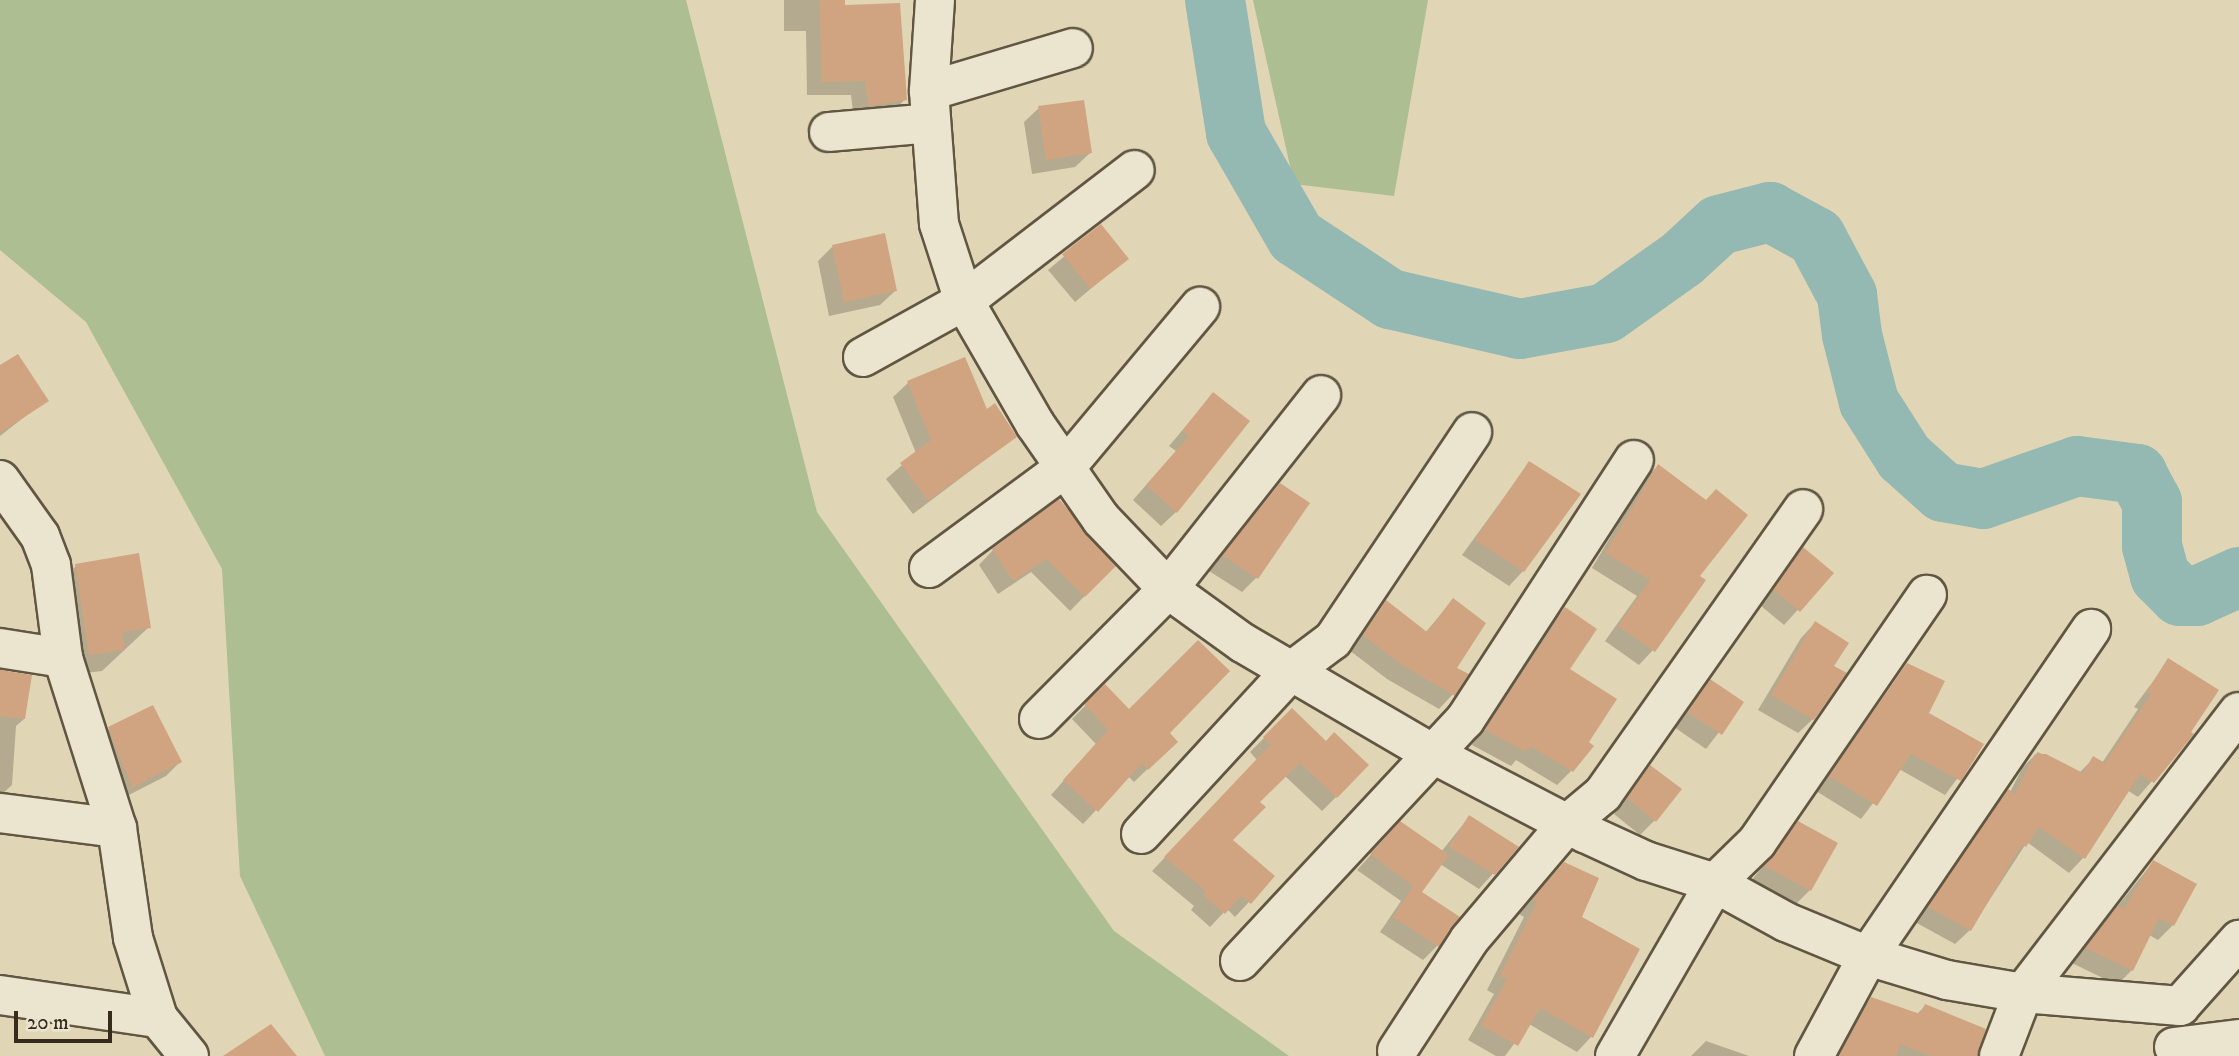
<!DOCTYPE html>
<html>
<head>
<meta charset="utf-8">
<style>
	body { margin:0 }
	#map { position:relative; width:2239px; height:1056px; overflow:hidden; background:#e0d5b5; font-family:"IM FELL DW Pica",serif }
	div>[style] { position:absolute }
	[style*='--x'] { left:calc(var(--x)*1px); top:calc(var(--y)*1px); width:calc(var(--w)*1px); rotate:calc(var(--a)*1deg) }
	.green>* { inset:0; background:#acbe92 }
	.shadow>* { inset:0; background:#0003 }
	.river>* { height:60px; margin:-30px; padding:0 30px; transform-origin:30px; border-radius:30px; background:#94b8b2 }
	.building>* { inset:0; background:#d1a481 }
	.roads { filter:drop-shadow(2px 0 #615642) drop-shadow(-2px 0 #615642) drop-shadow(0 2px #615642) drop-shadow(0 -2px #615642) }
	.minor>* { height:38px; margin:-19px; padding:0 19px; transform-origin:19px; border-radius:19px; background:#ebe4cf }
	span { translate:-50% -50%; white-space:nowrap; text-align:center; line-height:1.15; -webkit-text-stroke:7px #ebe4cf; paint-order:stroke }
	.scale { position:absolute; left:14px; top:1011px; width:98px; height:32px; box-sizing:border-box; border:4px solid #372b1b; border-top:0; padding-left:9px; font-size:21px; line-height:24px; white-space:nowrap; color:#372b1b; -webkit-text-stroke:5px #ebe4cf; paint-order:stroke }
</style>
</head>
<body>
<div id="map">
	<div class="green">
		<i style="clip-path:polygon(0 0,686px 0,817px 512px,1114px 931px,1289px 1056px,325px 1056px,240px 876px,222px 569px,86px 322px,0 250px)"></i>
		<i style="clip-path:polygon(1253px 0,1428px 0,1394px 196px,1294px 184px)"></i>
	</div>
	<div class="shadow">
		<i style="clip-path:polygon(784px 0,843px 0,843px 7px,905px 99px,891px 114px,854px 119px,851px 95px,807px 95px,806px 31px,784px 31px)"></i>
		<i style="clip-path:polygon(1039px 108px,1090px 153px,1075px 167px,1032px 174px,1024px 122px)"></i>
		<i style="clip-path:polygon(1100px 226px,1126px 259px,1075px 302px,1048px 270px)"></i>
		<i style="clip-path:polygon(832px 247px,895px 291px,880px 305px,829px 316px,818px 261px)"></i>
		<i style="clip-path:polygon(0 368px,46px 400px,0 436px)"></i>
		<i style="clip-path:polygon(908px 383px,986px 412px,1015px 437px,913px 514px,886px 479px,916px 453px,893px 397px)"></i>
		<i style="clip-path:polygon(1213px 394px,1176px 512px,1161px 526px,1133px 500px,1176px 451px,1169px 446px)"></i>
		<i style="clip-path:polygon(1529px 463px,1523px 571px,1509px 586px,1462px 555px)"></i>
		<i style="clip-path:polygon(1658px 466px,1697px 576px,1653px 650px,1639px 665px,1605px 641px,1637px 596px,1592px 568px,1644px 480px)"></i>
		<i style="clip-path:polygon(1280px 485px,1256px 578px,1242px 592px,1209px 571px)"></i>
		<i style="clip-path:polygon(1803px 549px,1831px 573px,1784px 625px,1760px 605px)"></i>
		<i style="clip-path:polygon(993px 550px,1114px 566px,1070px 611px,1031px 572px,998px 594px,979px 565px)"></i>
		<i style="clip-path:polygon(76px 566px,149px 627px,102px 671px,68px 675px,54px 587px)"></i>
		<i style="clip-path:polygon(1453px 600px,1453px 694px,1439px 709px,1387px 679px,1349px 650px,1386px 603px,1425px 633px)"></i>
		<i style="clip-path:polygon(1565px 609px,1571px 771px,1557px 785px,1516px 760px,1511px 766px,1472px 745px,1551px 623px)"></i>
		<i style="clip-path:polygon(1815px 623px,1832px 667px,1813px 719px,1798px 733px,1758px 710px,1801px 638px)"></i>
		<i style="clip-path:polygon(2169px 660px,2192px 735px,2138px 797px,2127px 790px,2083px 858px,2069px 873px,2027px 842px,1970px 930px,1955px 944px,1915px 922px,1994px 806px,2010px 792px,2023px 767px,2038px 752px,2079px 773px,2094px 758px,2102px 763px,2138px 709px,2134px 707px)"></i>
		<i style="clip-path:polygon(1907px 665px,1927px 714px,1982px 745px,1945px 795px,1899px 769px,1861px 819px,1816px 791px)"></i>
		<i style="clip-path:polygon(0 670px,30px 677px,24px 719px,16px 726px,12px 785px,0 796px)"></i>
		<i style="clip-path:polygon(1710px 682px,1742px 702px,1706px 749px,1674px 727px)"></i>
		<i style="clip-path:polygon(1105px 686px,1129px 712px,1168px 733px,1162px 755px,1134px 782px,1128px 776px,1083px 824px,1051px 795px,1096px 744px,1072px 719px)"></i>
		<i style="clip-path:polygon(1292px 710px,1336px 797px,1322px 811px,1285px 776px,1258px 802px,1231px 840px,1273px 876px,1235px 917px,1227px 909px,1210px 927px,1191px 910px,1194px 906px,1152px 871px,1257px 760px,1250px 752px)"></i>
		<i style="clip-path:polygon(109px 729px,180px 762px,166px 776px,117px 801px,94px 743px)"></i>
		<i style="clip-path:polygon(1650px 767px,1655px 820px,1640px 835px,1614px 814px)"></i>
		<i style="clip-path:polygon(1469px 817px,1517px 847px,1479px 889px,1440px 864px,1420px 892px,1437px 946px,1423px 960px,1380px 932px,1401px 901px,1357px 870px,1386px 838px,1441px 852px)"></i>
		<i style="clip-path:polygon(1798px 823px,1836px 844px,1810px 890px,1795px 905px,1751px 881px)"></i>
		<i style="clip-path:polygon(2153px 862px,2195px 885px,2173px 925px,2158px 940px,2149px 935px,2132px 970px,2117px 985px,2072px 963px)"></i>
		<i style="clip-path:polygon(1564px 864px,1580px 918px,1637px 950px,1591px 1037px,1577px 1052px,1529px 1024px,1505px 1056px,1496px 1056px,1468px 1040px,1494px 994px,1487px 990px,1524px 917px,1519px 914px)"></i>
		<i style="clip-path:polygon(1871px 999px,1916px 1015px,1925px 1006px,1977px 1056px,1833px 1056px,1855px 1015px)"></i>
		<i style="clip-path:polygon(1706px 1041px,1749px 1056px,1691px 1056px)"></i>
	</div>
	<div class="river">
		<i style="--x:1215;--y:0;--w:135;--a:81"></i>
		<i style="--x:1236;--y:133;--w:120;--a:60"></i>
		<i style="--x:1296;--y:237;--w:113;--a:33.4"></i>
		<i style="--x:1390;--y:299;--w:133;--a:13"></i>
		<i style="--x:1520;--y:329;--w:87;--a:-10.5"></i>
		<i style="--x:1606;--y:313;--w:93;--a:-35.4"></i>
		<i style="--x:1682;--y:259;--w:50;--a:-42.6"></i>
		<i style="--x:1719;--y:225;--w:53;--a:-14.3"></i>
		<i style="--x:1770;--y:212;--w:52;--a:28.5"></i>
		<i style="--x:1816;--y:237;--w:66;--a:61.9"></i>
		<i style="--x:1847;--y:295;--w:40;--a:82.9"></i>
		<i style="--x:1852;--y:335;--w:69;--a:75.8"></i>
		<i style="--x:1869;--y:402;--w:65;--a:57.5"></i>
		<i style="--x:1904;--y:457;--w:52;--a:41.9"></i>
		<i style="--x:1943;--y:492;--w:41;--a:9.9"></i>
		<i style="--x:1983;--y:499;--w:100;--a:-19.3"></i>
		<i style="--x:2077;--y:466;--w:61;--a:7.6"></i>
		<i style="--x:2137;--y:474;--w:32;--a:62"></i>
		<i style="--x:2152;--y:502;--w:44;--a:90"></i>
		<i style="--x:2152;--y:546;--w:31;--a:75"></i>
		<i style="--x:2160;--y:576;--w:28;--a:45"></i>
		<i style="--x:2180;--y:596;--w:17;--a:0"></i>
		<i style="--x:2197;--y:596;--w:46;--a:-24.3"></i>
	</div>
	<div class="building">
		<i style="clip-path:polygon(820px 0,845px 0,845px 5px,900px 3px,907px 100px,868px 106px,865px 81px,821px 82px)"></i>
		<i style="clip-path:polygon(1084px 100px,1092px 153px,1046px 160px,1038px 106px)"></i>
		<i style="clip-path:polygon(1101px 224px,1129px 259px,1090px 289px,1062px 254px)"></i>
		<i style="clip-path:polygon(885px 233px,897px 291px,844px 302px,832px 245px)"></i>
		<i style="clip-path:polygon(18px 354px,49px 401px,0 433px,0 365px)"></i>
		<i style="clip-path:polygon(965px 357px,987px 409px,995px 403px,1017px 437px,928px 501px,900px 463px,931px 440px,907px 381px)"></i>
		<i style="clip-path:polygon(1213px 392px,1250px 421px,1177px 513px,1146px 485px,1189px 436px,1182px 431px)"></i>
		<i style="clip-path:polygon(1529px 461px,1581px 494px,1524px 572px,1475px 540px)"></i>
		<i style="clip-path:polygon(1658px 464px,1706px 500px,1716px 489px,1748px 515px,1700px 576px,1706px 580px,1655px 652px,1618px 626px,1650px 580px,1605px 553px)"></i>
		<i style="clip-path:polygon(1280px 483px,1310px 503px,1258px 579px,1222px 555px)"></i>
		<i style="clip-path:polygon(1059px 499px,1116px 566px,1085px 597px,1046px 559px,1013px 581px,992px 549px)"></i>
		<i style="clip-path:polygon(1803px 547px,1834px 573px,1800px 612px,1773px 589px)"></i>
		<i style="clip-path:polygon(139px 553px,151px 628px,123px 632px,125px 650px,89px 655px,75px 564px)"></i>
		<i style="clip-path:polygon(1453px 598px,1486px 623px,1457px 668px,1469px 674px,1455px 696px,1402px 665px,1363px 635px,1386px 600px,1427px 632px)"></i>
		<i style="clip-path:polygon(1565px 607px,1597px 629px,1570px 669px,1617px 699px,1589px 742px,1594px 746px,1573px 772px,1530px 746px,1526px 752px,1485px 730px)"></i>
		<i style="clip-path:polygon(1815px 621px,1849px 643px,1834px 666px,1847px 673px,1814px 720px,1771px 695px)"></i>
		<i style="clip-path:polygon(1198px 640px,1230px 671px,1170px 733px,1178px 742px,1148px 770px,1142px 763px,1098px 812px,1063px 780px,1108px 730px,1084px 704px,1105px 684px,1129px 709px)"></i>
		<i style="clip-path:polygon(2168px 658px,2219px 690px,2191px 732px,2194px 734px,2154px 783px,2140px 774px,2085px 859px,2039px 827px,2026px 847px,2022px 844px,1971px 931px,1928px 907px,2008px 789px,2015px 794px,2035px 754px,2046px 754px,2083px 773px,2093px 756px,2105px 763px,2151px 694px,2147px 691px)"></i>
		<i style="clip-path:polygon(1907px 663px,1945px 681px,1929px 713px,1984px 744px,1961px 781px,1911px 754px,1877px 806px,1829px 776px)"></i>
		<i style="clip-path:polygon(0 670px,32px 675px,25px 719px,0 716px)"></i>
		<i style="clip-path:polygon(1710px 679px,1744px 702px,1722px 735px,1687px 712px)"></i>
		<i style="clip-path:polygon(153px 705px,182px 762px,132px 788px,108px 727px)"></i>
		<i style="clip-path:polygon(1292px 708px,1326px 741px,1334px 732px,1369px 765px,1337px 798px,1300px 763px,1260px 802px,1266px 807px,1233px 840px,1275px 876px,1251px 904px,1241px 896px,1225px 914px,1203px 895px,1206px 891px,1164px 857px,1270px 745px,1263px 737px)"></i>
		<i style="clip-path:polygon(1650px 765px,1682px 789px,1656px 822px,1627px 798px)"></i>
		<i style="clip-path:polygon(1469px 815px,1519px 847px,1495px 875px,1449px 847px)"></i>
		<i style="clip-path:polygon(1400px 821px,1449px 855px,1422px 892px,1460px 917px,1439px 947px,1393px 917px,1413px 886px,1417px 889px,1370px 854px)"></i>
		<i style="clip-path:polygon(1798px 821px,1838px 843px,1811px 891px,1764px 866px)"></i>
		<i style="clip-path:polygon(2153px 860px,2197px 884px,2174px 926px,2159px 918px,2133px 971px,2085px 948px,2118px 906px,2124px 909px)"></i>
		<i style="clip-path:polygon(1564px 862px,1599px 878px,1582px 917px,1640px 949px,1593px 1038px,1540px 1008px,1518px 1046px,1481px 1025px,1507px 979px,1500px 976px,1537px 902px,1532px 899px)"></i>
		<i style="clip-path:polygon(1871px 997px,1920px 1014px,1925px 1004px,1986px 1029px,1978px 1056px,1931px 1056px,1900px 1044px,1896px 1056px,1839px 1056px)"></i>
		<i style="clip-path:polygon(271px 1024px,297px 1056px,223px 1056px)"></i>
	</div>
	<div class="roads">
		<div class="minor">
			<i style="--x:935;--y:0;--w:91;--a:93.8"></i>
			<i style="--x:929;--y:91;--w:133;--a:85.7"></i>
			<i style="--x:939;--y:224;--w:81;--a:72"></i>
			<i style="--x:964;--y:301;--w:142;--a:60"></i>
			<i style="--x:1035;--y:424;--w:116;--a:55.2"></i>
			<i style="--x:1101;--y:519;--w:97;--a:46.3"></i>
			<i style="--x:1168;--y:589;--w:92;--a:35.8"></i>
			<i style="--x:1243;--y:643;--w:218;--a:30.3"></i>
			<i style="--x:1431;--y:753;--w:174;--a:27.5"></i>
			<i style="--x:1585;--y:833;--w:67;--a:24.7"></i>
			<i style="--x:1646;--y:861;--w:72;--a:17.7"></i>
			<i style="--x:1715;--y:883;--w:81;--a:28.8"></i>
			<i style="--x:1786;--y:922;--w:89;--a:22.5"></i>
			<i style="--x:1868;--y:956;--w:83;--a:16.9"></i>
			<i style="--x:1947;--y:980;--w:77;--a:9.7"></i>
			<i style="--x:2023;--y:993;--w:158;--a:4.7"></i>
			<i style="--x:2180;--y:1006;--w:89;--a:-48.2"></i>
			<i style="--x:929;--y:91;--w:150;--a:-16.6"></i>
			<i style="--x:829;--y:132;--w:102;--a:-5"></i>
			<i style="--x:863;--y:357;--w:115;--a:-29"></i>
			<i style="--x:964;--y:301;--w:215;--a:-37.5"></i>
			<i style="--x:0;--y:480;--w:69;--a:54.5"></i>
			<i style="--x:40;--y:536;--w:31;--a:69"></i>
			<i style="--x:51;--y:565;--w:94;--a:82.6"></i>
			<i style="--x:63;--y:658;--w:178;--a:72.4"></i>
			<i style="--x:117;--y:828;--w:111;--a:81.7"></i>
			<i style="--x:133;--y:938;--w:84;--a:72.6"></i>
			<i style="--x:158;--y:1018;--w:49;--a:50.8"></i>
			<i style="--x:929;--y:568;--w:170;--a:-36.4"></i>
			<i style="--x:1066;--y:467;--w:209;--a:-50.1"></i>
			<i style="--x:0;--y:648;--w:64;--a:9"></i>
			<i style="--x:1039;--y:719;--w:183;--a:-45.2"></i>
			<i style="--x:1168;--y:589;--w:247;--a:-51.7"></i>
			<i style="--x:0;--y:813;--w:118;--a:7.3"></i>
			<i style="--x:1141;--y:834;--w:219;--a:-47.4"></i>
			<i style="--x:1289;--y:673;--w:55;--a:-36.9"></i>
			<i style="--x:1333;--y:640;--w:250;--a:-56.2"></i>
			<i style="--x:1240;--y:961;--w:330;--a:-47"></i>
			<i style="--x:1465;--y:720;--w:310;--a:-57"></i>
			<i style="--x:0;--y:995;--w:160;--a:8.3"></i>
			<i style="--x:2174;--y:1047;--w:65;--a:-7"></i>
			<i style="--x:1397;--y:1051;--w:132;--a:-57"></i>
			<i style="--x:1469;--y:940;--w:152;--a:-49.8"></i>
			<i style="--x:1567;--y:824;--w:47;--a:-39.8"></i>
			<i style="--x:1603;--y:794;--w:348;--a:-54.9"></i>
			<i style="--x:1615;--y:1056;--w:200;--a:-60"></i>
			<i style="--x:1715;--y:883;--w:59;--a:-44.3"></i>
			<i style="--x:1757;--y:842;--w:300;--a:-55.5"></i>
			<i style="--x:1814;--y:1056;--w:114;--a:-61.6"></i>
			<i style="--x:1868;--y:956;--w:396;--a:-55.7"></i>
			<i style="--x:1999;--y:1056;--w:67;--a:-69.1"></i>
			<i style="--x:2023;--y:993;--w:354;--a:-52.5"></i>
		</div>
	</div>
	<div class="scale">20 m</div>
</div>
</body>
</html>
